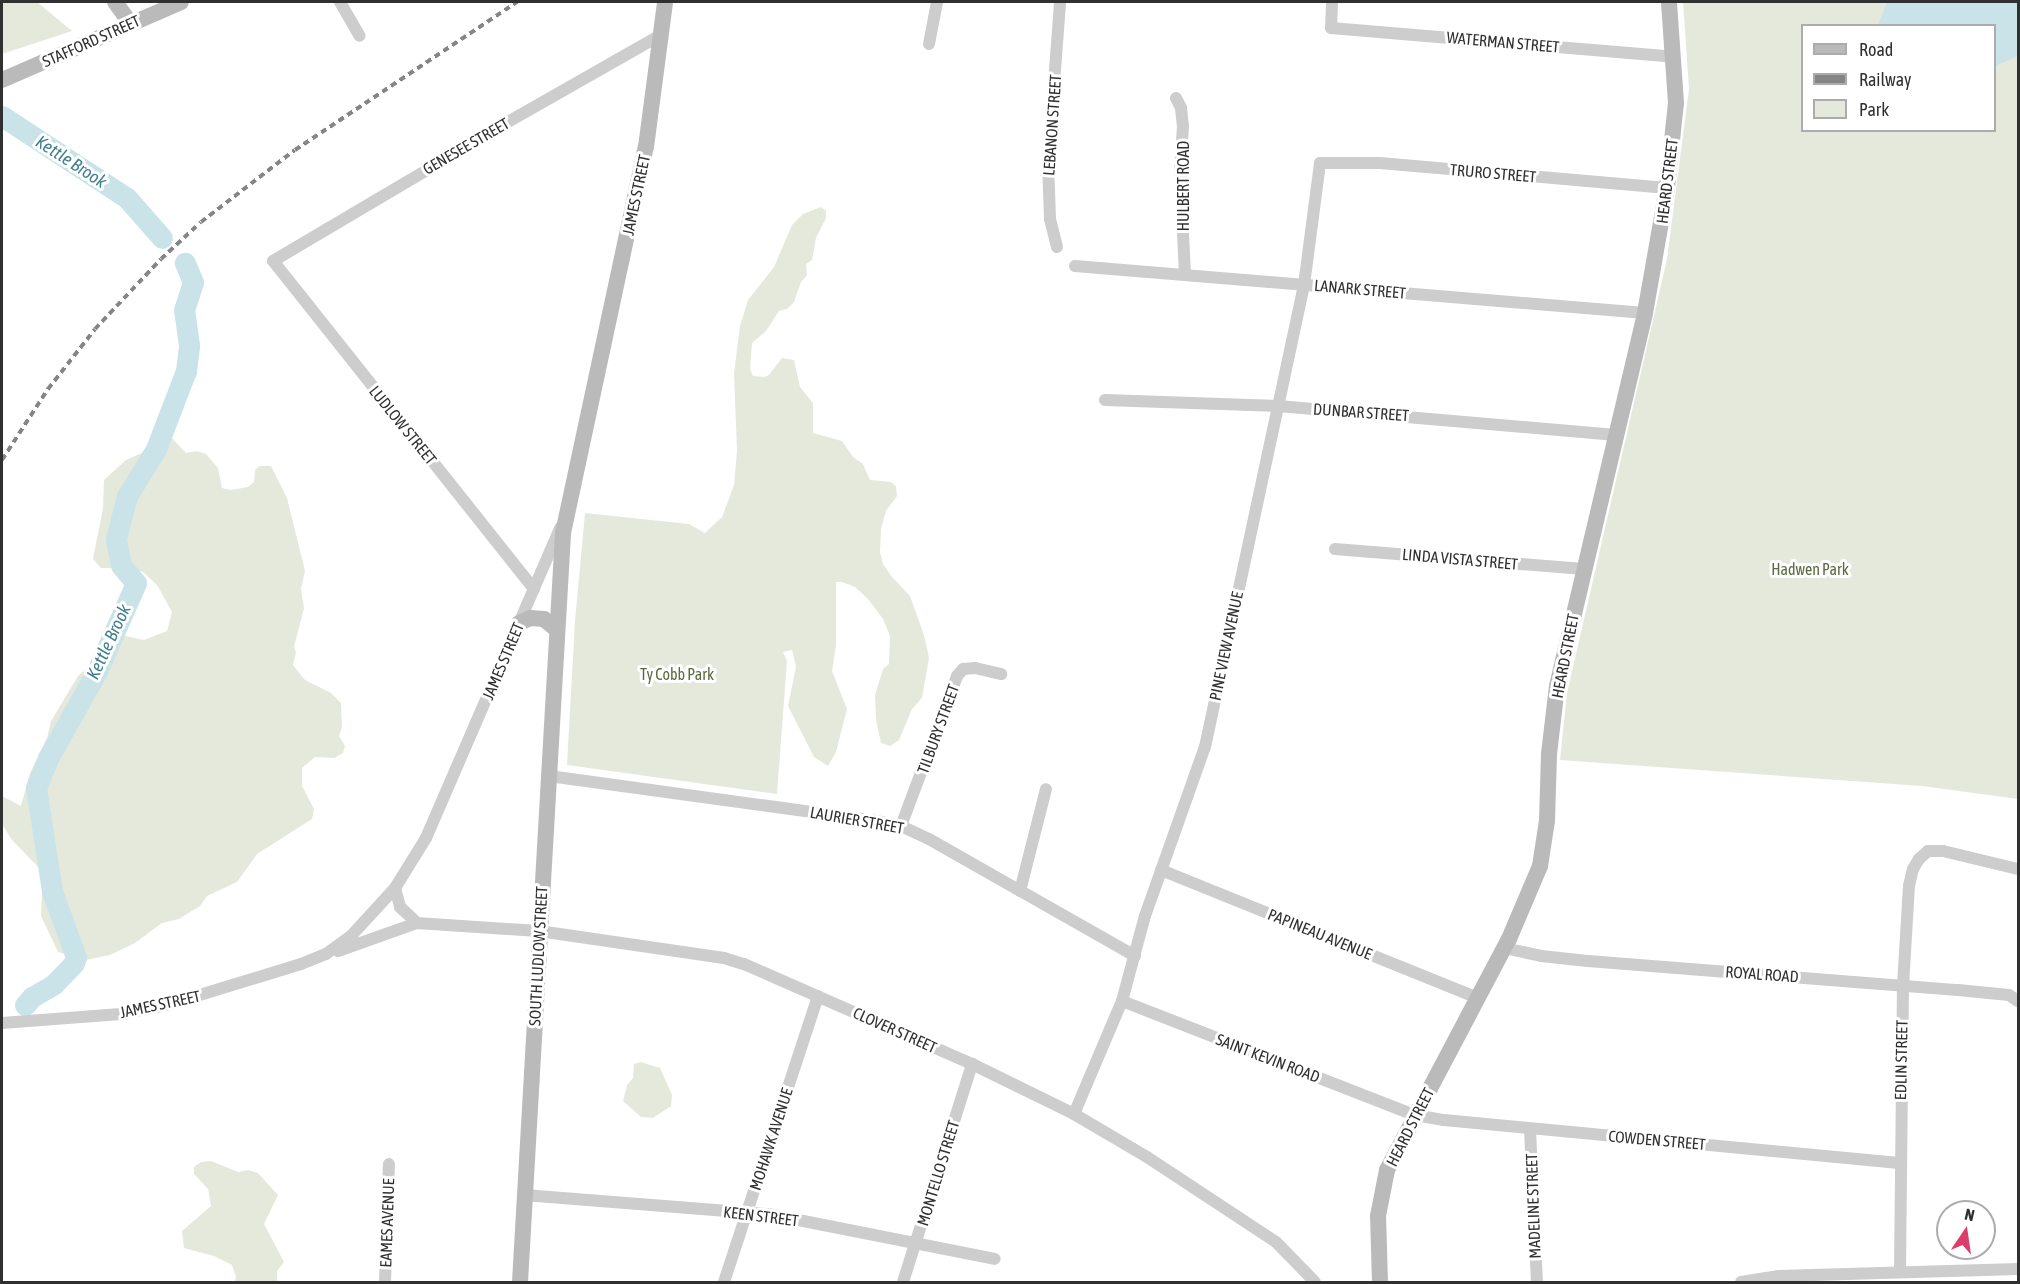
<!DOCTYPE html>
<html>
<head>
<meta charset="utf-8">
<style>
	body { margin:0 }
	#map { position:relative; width:2020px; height:1284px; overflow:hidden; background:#fff; font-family:"Asap Condensed",sans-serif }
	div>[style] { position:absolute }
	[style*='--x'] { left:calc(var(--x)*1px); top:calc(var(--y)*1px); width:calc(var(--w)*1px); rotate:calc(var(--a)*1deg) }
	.green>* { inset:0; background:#e5e9dc }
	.water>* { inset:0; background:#c9e3e8 }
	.river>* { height:21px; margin:-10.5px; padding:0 10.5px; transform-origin:10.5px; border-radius:10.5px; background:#c9e3e8 }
	.street>* { height:12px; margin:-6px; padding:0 6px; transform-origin:6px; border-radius:6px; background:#cdcdcd }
	.secondary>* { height:16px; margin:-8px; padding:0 8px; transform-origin:8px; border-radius:8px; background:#bababa }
	.rail>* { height:4px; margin-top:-2px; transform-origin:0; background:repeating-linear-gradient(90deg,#858585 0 6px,transparent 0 10.5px) }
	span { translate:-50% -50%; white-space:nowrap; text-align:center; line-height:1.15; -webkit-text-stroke:6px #fff; paint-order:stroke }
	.street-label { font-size:16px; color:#303030 }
	.park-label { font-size:16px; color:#5b6940 }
	.water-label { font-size:18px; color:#427f8e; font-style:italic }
	.frame { position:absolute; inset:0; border:3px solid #303030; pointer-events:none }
	.legend { position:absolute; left:1801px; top:24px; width:195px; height:108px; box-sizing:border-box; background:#fff; border:2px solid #acacac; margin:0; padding:8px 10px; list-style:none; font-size:18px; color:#303030 }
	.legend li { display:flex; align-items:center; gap:12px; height:30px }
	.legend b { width:30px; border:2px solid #acacac }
	.north { position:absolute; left:1936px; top:1200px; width:60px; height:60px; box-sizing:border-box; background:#fff; border:2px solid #acacac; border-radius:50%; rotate:13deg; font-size:16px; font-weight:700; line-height:24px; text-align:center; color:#303030 }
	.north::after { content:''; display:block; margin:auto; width:21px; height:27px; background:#db3e69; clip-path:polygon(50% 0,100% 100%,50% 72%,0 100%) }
</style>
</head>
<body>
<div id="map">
	<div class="green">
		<i style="clip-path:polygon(2px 2px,37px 2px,72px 31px,2px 54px)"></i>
		<i style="clip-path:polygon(evenodd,1683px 2px,2018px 2px,2018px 799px,1922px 786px,1560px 760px,1567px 693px,1667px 259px,1689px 89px,1683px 2px,1802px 26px,1994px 26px,1994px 130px,1802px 130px,1802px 26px)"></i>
		<i style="clip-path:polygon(821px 207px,826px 211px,826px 218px,816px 238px,812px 260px,806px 264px,807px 275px,801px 282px,794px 302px,787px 309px,779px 311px,766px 331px,752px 343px,750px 369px,753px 376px,764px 377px,769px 375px,782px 358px,794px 360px,800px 387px,813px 403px,813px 433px,842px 441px,853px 457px,863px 464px,870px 480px,891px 482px,896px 486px,897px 496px,886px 511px,881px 529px,880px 552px,883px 564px,892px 577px,910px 596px,924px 635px,929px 658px,922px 698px,912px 709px,899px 740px,890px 746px,881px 743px,876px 720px,875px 695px,883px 669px,889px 664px,890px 636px,883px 619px,868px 599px,855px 587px,842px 582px,836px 582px,836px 645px,832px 671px,847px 709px,836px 752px,828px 766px,814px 757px,788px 706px,796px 667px,792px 650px,783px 652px,787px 661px,777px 794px,567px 765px,575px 621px,585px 513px,689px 524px,705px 533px,722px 517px,734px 485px,737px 451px,734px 373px,740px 326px,748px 300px,774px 267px,792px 225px,803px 214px)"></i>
		<i style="clip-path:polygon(170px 436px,186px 453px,197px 451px,206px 454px,218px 468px,222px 488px,231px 490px,248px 487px,254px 482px,255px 470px,260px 466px,271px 466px,287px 498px,305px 571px,301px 589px,304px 608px,294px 647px,296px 652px,293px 665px,305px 680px,331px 693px,341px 703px,342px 727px,339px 736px,345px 746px,343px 753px,334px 758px,315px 757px,302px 768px,302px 786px,314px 809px,312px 819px,257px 854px,237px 882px,207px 896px,200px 906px,179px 919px,162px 923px,135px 943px,110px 955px,86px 960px,58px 952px,41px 916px,42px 893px,49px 884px,47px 876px,12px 840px,2px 824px,2px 796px,21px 806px,30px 773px,47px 738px,51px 721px,78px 676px,98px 658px,102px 631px,144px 640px,167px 631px,172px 612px,157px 585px,143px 572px,130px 568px,101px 568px,93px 559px,103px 508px,104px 480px,126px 460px,144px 452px,154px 441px)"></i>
		<i style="clip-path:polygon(641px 1062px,660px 1068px,672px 1095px,671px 1106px,653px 1118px,641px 1117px,623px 1101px,627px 1085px,633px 1078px,634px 1064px)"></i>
		<i style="clip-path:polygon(211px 1161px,238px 1172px,248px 1170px,258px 1173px,278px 1195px,264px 1224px,284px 1262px,277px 1271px,277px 1282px,235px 1282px,236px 1277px,232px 1265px,214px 1256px,184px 1248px,182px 1231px,211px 1206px,208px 1189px,194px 1174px,194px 1167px,201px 1162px)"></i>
	</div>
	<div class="water">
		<i style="clip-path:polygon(1887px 2px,2018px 2px,2018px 56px,1995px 66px,1994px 26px,1878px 25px)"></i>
	</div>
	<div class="river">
		<i style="--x:2;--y:116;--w:149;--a:33.3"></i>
		<i style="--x:127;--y:198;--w:53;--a:48.8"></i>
		<i style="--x:25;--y:1005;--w:11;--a:-49"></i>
		<i style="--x:32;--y:997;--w:24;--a:-30"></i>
		<i style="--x:53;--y:985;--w:30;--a:-46"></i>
		<i style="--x:74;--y:963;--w:6;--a:-72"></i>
		<i style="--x:76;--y:957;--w:70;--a:-110"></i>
		<i style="--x:52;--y:891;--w:104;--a:-98.8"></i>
		<i style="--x:36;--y:788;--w:32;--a:-68"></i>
		<i style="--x:48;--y:758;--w:100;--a:-60.6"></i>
		<i style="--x:97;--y:671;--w:96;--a:-66.1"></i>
		<i style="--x:136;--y:583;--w:23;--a:-130"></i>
		<i style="--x:121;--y:565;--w:26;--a:-101"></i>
		<i style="--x:116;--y:539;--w:44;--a:-75.7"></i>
		<i style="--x:127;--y:496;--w:55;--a:-58.3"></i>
		<i style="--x:156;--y:449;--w:84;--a:-69"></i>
		<i style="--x:186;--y:371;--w:26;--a:-83"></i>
		<i style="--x:189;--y:345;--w:35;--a:-98"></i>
		<i style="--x:184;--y:310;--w:29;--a:-72"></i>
		<i style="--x:193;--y:282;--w:21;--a:-113"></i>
	</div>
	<div class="street">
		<i style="--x:340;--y:2;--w:39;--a:60"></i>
		<i style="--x:1332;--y:2;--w:26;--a:92"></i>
		<i style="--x:1331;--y:28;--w:344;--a:4.8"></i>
		<i style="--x:929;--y:44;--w:43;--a:-79.2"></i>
		<i style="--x:1176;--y:98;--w:11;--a:63"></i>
		<i style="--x:1181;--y:108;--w:18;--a:84"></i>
		<i style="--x:1183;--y:126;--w:46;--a:93.7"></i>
		<i style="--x:1180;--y:172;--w:103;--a:87.2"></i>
		<i style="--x:1057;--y:247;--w:29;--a:-104"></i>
		<i style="--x:1050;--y:219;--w:56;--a:-92"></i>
		<i style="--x:1048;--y:163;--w:161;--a:-85.7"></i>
		<i style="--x:1075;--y:266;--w:572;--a:4.71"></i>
		<i style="--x:1105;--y:400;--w:173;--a:2"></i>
		<i style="--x:1278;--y:406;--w:339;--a:4.9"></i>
		<i style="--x:1335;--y:549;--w:250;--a:4.6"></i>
		<i style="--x:534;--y:589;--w:419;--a:-128.5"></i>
		<i style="--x:273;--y:261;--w:271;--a:-30.6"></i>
		<i style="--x:506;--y:123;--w:178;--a:-29.6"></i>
		<i style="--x:549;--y:776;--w:325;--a:7.8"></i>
		<i style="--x:871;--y:820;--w:31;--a:11"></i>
		<i style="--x:901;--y:826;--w:31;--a:25"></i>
		<i style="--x:929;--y:839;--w:237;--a:29.6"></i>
		<i style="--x:901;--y:826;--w:160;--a:-69.5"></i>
		<i style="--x:957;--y:676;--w:9;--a:-49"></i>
		<i style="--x:963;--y:669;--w:12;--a:-5"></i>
		<i style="--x:975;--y:668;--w:27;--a:13"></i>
		<i style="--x:1161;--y:870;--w:342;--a:22"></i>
		<i style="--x:395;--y:888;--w:20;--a:75"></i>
		<i style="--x:400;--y:907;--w:23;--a:43"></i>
		<i style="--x:417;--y:923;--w:122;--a:3.8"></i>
		<i style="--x:539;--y:931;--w:187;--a:8.3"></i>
		<i style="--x:724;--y:958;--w:21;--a:17"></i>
		<i style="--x:744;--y:964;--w:249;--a:23.7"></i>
		<i style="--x:972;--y:1064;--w:114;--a:26.1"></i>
		<i style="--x:1074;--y:1114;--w:85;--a:30.5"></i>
		<i style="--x:1147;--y:1157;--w:154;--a:33.4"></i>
		<i style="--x:1276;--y:1242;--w:56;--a:45.7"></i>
		<i style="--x:1020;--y:891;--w:105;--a:-75.7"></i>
		<i style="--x:1504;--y:948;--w:38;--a:12"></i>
		<i style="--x:1541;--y:956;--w:47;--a:6.1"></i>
		<i style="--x:1588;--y:961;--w:371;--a:4.5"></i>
		<i style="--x:1958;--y:990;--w:51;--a:5.6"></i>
		<i style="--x:2009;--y:995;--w:11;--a:34"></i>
		<i style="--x:338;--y:951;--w:84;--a:-19.5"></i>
		<i style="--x:1122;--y:1001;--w:314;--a:21.3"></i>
		<i style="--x:1415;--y:1115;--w:29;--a:10"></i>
		<i style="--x:1444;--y:1120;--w:457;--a:5.4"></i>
		<i style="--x:2;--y:1023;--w:119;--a:-4.3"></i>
		<i style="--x:121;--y:1014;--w:47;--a:-11.1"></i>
		<i style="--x:167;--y:1005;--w:140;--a:-17"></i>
		<i style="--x:301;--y:964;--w:27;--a:-22"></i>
		<i style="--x:326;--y:954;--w:31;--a:-36"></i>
		<i style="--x:351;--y:936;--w:65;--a:-47.5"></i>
		<i style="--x:395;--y:888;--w:59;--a:-58.2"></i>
		<i style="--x:426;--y:838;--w:338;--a:-66.6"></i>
		<i style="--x:1074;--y:1114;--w:123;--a:-67"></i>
		<i style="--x:1122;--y:1001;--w:88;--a:-74.9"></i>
		<i style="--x:1145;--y:916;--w:179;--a:-70.5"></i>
		<i style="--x:1205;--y:747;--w:472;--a:-77.9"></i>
		<i style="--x:1304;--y:285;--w:123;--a:-82.5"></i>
		<i style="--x:1320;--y:163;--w:60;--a:0"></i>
		<i style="--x:1380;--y:163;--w:288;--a:5"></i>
		<i style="--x:1530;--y:1129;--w:153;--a:87.4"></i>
		<i style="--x:524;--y:1195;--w:245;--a:4.5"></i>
		<i style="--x:768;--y:1214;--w:231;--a:11.2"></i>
		<i style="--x:1900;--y:1271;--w:285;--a:-89.4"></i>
		<i style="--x:1903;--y:986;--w:100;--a:-86.6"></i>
		<i style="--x:1909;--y:886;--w:17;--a:-77"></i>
		<i style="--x:1913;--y:869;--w:12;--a:-59"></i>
		<i style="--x:1919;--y:859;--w:12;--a:-42"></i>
		<i style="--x:1928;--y:851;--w:15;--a:0"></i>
		<i style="--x:1943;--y:851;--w:77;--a:13.5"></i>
		<i style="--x:385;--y:1282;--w:118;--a:-88.1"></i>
		<i style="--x:724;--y:1282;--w:301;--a:-71.8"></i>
		<i style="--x:903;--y:1282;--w:229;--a:-72.4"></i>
		<i style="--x:1741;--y:1282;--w:37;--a:-9"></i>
		<i style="--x:1778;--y:1276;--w:240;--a:-1.7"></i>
	</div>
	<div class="secondary">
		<i style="--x:115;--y:2;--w:26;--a:54"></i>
		<i style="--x:2;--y:80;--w:195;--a:-23.5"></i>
		<i style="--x:519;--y:623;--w:12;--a:-24"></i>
		<i style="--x:530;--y:618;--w:14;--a:4"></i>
		<i style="--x:544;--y:619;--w:17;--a:40"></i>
		<i style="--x:520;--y:1282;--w:750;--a:-86.71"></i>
		<i style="--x:563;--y:533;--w:395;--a:-77.9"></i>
		<i style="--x:646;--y:147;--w:146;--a:-82.5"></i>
		<i style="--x:1380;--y:1282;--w:66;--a:-91.7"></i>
		<i style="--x:1378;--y:1216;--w:47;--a:-78.9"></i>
		<i style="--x:1387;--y:1170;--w:261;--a:-62.2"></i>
		<i style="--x:1509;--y:939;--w:79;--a:-67"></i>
		<i style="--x:1540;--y:866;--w:46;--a:-81.2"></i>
		<i style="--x:1547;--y:821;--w:67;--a:-88.3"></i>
		<i style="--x:1549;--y:754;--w:68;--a:-83.3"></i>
		<i style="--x:1557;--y:686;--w:383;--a:-76.7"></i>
		<i style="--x:1645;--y:313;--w:127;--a:-80"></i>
		<i style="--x:1667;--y:188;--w:85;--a:-84"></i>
		<i style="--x:1676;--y:103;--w:101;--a:-94"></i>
	</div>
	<div class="rail">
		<i style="--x:2;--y:460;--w:85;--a:-57.1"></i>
		<i style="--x:48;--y:389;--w:76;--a:-51.9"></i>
		<i style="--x:95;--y:329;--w:96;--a:-46.7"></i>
		<i style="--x:161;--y:259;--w:54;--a:-42.8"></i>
		<i style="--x:201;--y:222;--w:118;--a:-37.5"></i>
		<i style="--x:295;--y:150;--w:267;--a:-33.7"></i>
	</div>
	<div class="street-label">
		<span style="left:91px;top:41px;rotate:-24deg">STAFFORD STREET</span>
		<span style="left:1503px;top:42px;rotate:5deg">WATERMAN STREET</span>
		<span style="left:1052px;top:125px;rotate:-86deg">LEBANON STREET</span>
		<span style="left:466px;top:146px;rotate:-30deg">GENESEE STREET</span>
		<span style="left:1493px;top:173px;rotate:5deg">TRURO STREET</span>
		<span style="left:1667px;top:181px;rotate:-83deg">HEARD STREET</span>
		<span style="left:1183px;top:186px;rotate:-90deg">HULBERT ROAD</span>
		<span style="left:636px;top:195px;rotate:-78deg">JAMES STREET</span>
		<span style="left:1360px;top:289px;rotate:5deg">LANARK STREET</span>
		<span style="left:1361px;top:412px;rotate:4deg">DUNBAR STREET</span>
		<span style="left:403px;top:425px;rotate:51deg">LUDLOW STREET</span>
		<span style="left:1460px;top:559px;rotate:5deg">LINDA VISTA STREET</span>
		<span style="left:1226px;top:646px;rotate:-78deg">PINE VIEW AVENUE</span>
		<span style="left:1565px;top:656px;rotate:-79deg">HEARD STREET</span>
		<span style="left:503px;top:661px;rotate:-67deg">JAMES STREET</span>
		<span style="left:938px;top:729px;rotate:-70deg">TILBURY STREET</span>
		<span style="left:857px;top:820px;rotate:10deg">LAURIER STREET</span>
		<span style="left:1320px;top:934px;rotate:22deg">PAPINEAU AVENUE</span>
		<span style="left:538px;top:956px;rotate:-87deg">SOUTH LUDLOW STREET</span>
		<span style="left:1762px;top:974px;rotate:4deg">ROYAL ROAD</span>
		<span style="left:160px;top:1004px;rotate:-12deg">JAMES STREET</span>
		<span style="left:895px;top:1030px;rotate:24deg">CLOVER STREET</span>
		<span style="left:1268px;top:1058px;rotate:21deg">SAINT KEVIN ROAD</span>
		<span style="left:1901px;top:1060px;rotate:-89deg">EDLIN STREET</span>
		<span style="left:1410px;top:1127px;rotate:-63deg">HEARD STREET</span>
		<span style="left:771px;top:1139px;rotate:-72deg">MOHAWK AVENUE</span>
		<span style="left:1657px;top:1140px;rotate:5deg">COWDEN STREET</span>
		<span style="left:938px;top:1173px;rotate:-73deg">MONTELLO STREET</span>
		<span style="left:1533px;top:1206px;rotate:-92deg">MADELINE STREET</span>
		<span style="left:761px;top:1216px;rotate:7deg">KEEN STREET</span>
		<span style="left:387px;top:1223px;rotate:-88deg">EAMES AVENUE</span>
	</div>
	<div class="park-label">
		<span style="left:1810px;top:569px">Hadwen Park</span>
		<span style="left:677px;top:674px">Ty Cobb Park</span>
	</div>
	<div class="water-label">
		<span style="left:71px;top:162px;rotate:33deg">Kettle Brook</span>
		<span style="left:109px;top:642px;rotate:-65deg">Kettle Brook</span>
	</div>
	<div class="frame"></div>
	<ul class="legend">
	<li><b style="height:8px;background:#bababa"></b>Road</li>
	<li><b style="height:8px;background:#858585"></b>Railway</li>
	<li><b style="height:16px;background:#e5e9dc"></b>Park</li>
	</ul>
	<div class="north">N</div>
</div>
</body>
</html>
